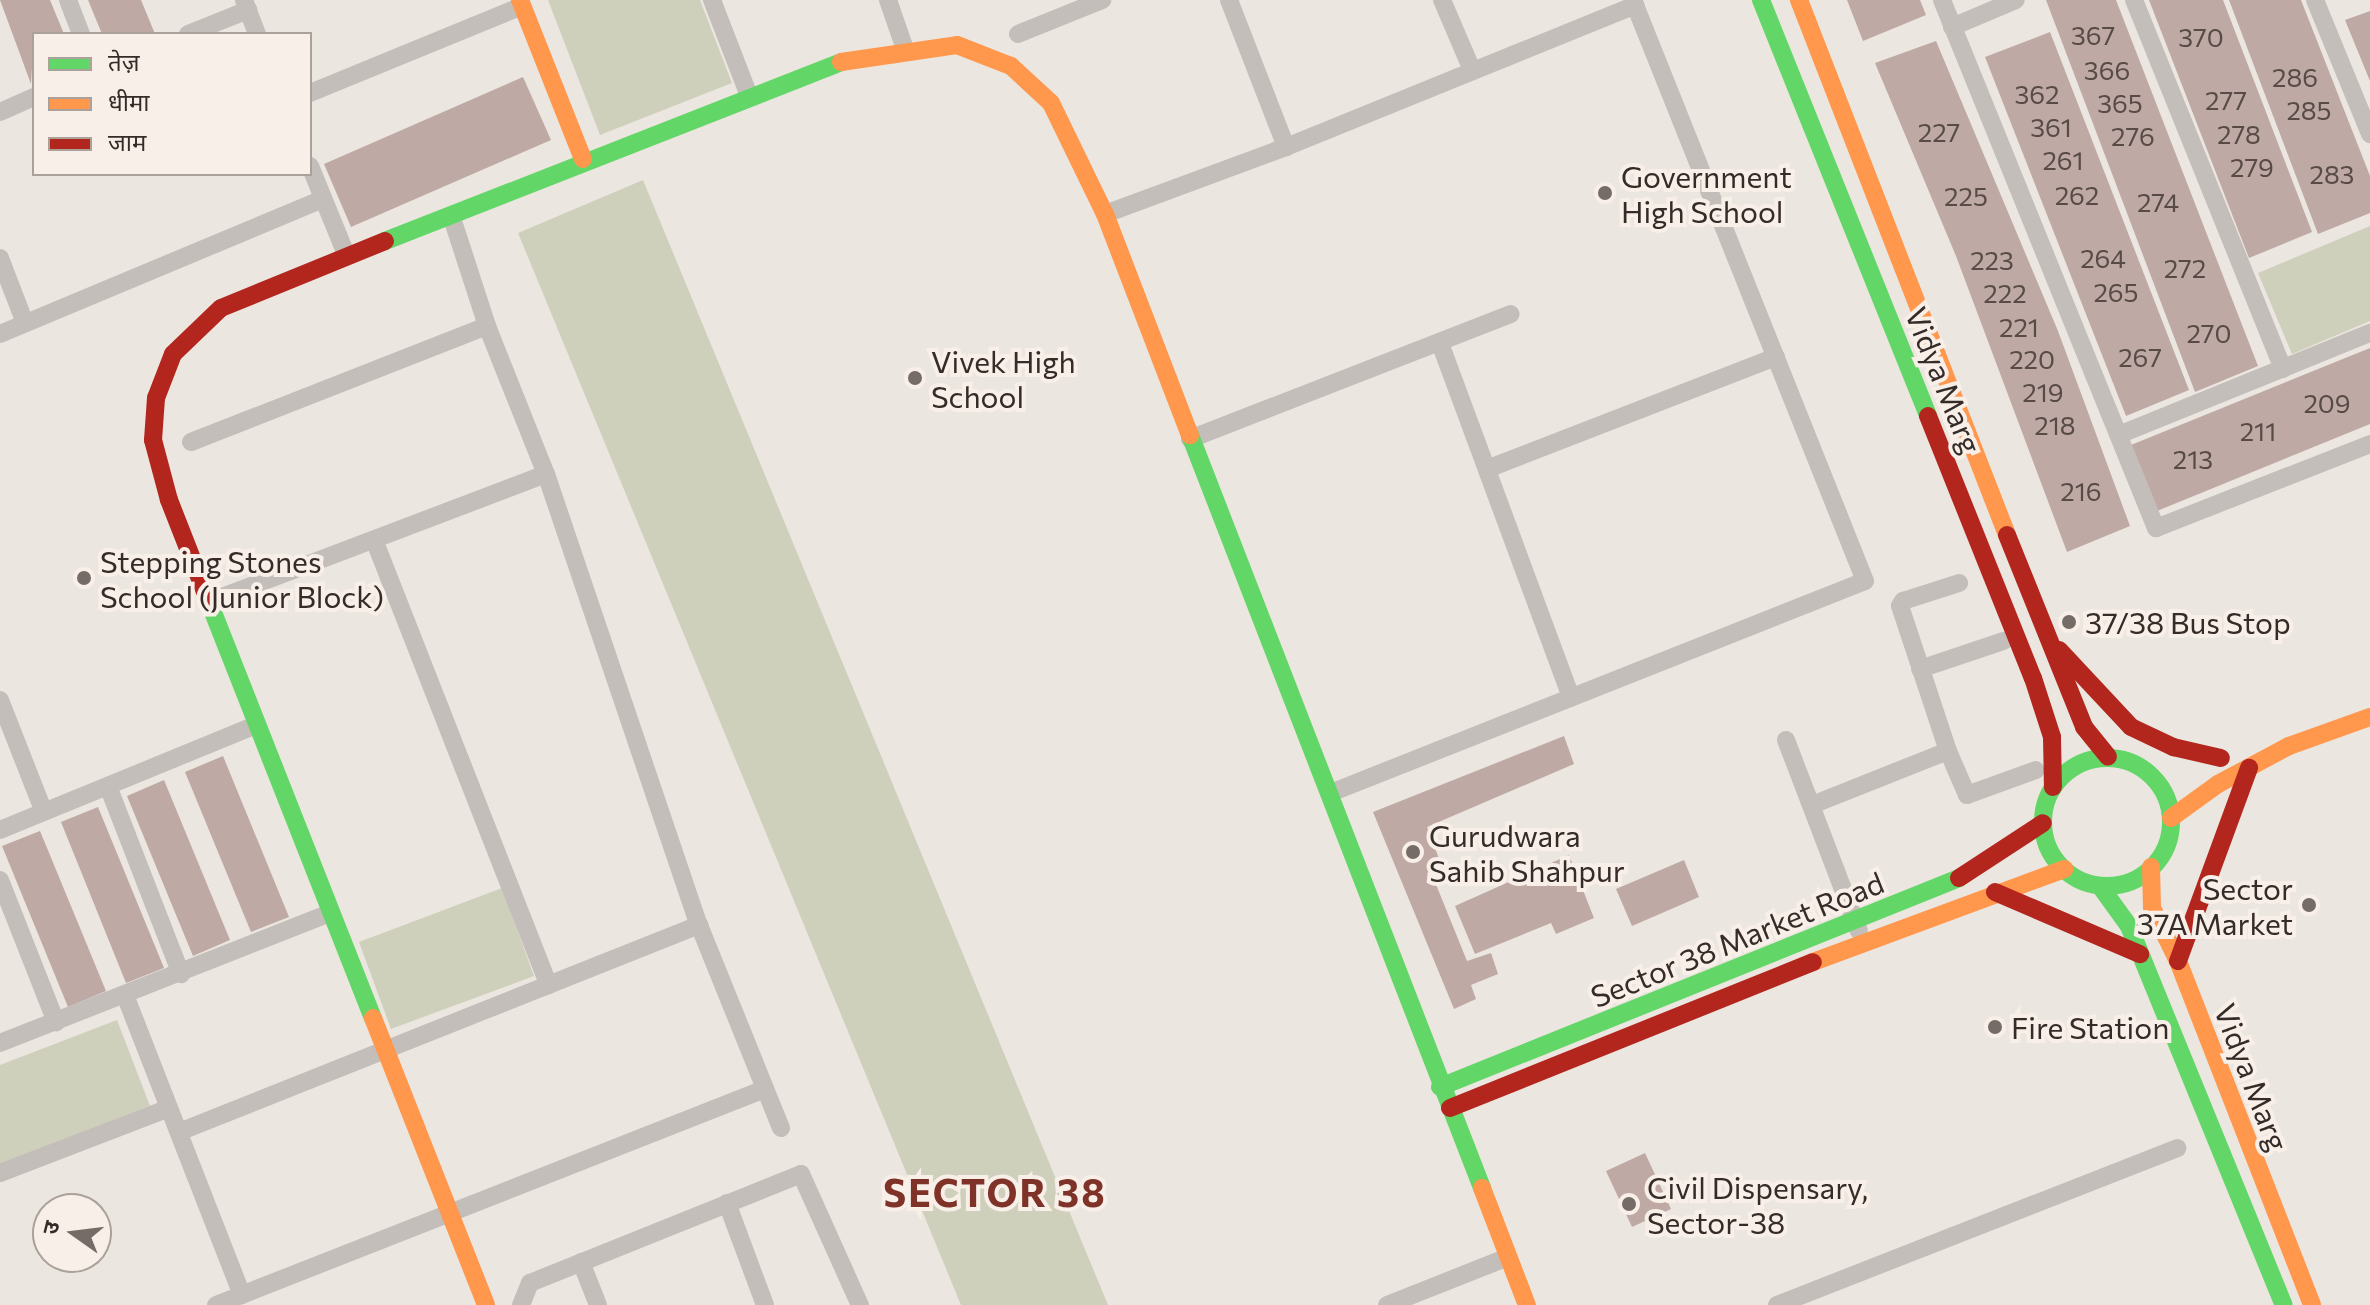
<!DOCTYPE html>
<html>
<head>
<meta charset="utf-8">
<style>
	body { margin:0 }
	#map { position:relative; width:2370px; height:1305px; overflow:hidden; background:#ece6e0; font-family:Commissioner,"Noto Sans Devanagari",sans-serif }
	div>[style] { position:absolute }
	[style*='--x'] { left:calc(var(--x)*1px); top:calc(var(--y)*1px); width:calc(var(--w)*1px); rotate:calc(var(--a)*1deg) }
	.green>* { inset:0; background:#cfd0bb }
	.building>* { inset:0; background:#bea9a4 }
	.street>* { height:18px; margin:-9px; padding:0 9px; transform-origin:9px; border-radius:9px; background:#c4beba }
	.fast>* { height:18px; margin:-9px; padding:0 9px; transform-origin:9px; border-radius:9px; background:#63d668 }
	.fast>.ring { margin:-9px; padding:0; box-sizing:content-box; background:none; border:18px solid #63d668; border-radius:50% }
	.slow>* { height:18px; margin:-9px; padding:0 9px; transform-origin:9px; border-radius:9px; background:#ff974d }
	.jam>* { height:18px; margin:-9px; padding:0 9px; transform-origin:9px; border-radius:9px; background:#b3261e }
	.dots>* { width:22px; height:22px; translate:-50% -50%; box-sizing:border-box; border:4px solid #f8efe8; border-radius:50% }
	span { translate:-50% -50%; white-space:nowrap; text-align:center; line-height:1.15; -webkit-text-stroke:8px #f8efe8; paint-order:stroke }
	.number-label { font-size:26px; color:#574a47 }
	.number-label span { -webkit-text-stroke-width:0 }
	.poi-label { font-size:30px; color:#352b28 }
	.left { translate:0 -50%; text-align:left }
	.right { translate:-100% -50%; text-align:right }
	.street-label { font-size:30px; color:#352b28 }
	.district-label { font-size:38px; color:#7e3228; font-weight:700; letter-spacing:2px }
	.legend { position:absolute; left:32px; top:32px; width:280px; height:144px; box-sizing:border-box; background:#f8efe8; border:2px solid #aaa19b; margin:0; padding:10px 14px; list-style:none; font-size:24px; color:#352b28 }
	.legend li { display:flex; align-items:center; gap:16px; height:40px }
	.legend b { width:40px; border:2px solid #aaa19b }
	.north { position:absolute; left:32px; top:1193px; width:80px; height:80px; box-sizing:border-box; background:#f8efe8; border:2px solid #aaa19b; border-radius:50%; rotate:284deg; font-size:22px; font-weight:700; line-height:32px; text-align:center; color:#352b28 }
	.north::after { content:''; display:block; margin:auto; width:28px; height:36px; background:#756c68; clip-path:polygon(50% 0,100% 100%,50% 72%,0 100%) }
</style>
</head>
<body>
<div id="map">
	<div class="green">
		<i style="clip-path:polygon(548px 0,700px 0,732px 83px,600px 135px)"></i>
		<i style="clip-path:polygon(643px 180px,1108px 1305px,961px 1305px,518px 233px)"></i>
		<i style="clip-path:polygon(2370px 226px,2370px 321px,2292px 354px,2258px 273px)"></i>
		<i style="clip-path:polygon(502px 888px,534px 976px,391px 1029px,359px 942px)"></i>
		<i style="clip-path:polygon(117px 1020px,150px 1106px,0 1164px,0 1065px)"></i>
	</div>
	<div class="building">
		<i style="clip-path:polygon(0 0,50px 0,64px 34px,34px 34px,31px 84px)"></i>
		<i style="clip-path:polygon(88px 0,141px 0,155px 34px,102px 34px)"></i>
		<i style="clip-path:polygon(1847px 0,1920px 0,1926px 15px,1863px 41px)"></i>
		<i style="clip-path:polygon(2046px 0,2116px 0,2258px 366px,2195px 392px)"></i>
		<i style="clip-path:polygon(2149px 0,2223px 0,2312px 232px,2249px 258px)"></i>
		<i style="clip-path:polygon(2229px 0,2301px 0,2370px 176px,2370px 213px,2318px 234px)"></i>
		<i style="clip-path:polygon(2370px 11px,2370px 81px,2345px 20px)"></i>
		<i style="clip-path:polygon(2050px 32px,2189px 390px,2126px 416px,1985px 57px)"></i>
		<i style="clip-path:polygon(1936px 41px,2058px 331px,2130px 526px,2067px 552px,1956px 256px,1875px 63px)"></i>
		<i style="clip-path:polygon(523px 77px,551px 140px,351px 227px,324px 164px)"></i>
		<i style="clip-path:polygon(2370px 348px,2370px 424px,2157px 511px,2131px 445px)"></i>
		<i style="clip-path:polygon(1564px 736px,1574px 764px,1427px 827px,1446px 877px,1435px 882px,1467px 961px,1491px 953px,1498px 974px,1471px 985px,1476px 999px,1454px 1009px,1373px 812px)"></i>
		<i style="clip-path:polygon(223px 756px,289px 917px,251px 932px,185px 772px)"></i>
		<i style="clip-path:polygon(164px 780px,230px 940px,193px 956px,127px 796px)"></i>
		<i style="clip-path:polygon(98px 807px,164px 968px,126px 983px,61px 822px)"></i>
		<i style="clip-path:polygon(40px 831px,106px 991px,68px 1007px,2px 846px)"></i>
		<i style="clip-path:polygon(1569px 855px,1594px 918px,1556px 934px,1551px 923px,1475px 954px,1455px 906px)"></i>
		<i style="clip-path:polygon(1684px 860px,1699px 897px,1632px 926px,1616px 889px)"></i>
		<i style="clip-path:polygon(1645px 1153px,1671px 1209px,1632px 1227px,1606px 1171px)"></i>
	</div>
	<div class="street">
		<i style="--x:68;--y:0;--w:36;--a:69"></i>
		<i style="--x:244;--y:0;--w:36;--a:69"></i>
		<i style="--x:712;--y:0;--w:103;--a:68.9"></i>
		<i style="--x:888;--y:0;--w:52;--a:70.9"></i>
		<i style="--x:1229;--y:0;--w:158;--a:68.8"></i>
		<i style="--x:1442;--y:0;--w:76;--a:66.8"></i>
		<i style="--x:1942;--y:0;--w:570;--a:67.94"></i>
		<i style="--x:2156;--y:528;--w:230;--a:-21.4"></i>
		<i style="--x:2134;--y:0;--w:398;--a:68"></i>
		<i style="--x:2315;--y:0;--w:145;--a:67.7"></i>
		<i style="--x:1952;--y:27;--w:69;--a:-22.9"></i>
		<i style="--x:188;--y:34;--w:65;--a:-21.8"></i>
		<i style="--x:1018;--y:34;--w:91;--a:-22"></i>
		<i style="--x:310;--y:93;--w:229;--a:-22.3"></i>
		<i style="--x:0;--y:112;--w:37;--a:-24"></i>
		<i style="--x:310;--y:166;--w:95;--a:67.8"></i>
		<i style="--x:1105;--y:214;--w:193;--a:-20.3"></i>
		<i style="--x:1286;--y:147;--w:377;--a:-22.1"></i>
		<i style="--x:452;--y:218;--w:114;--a:72"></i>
		<i style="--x:487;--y:326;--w:159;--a:68.3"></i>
		<i style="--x:546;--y:474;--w:476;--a:71.3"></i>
		<i style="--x:699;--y:925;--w:219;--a:68"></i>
		<i style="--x:0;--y:258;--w:70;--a:69"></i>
		<i style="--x:0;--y:334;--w:350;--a:-22.7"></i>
		<i style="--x:1440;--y:343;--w:378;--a:69.7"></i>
		<i style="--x:2121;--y:434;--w:269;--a:-22.1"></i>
		<i style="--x:1190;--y:439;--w:344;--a:-21.3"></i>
		<i style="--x:191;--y:442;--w:318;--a:-21.4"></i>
		<i style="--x:1487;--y:469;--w:310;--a:-21.2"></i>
		<i style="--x:375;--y:542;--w:476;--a:68.6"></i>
		<i style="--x:209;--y:602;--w:360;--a:-20.8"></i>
		<i style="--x:1920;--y:669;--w:88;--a:-18.6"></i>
		<i style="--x:0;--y:700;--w:120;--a:68.6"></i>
		<i style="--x:1786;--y:740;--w:204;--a:69.1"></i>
		<i style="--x:1948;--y:751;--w:48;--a:66.6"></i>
		<i style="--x:1967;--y:795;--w:73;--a:-19.9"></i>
		<i style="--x:108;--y:786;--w:202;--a:68.8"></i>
		<i style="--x:1333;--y:792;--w:572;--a:-21.63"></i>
		<i style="--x:1865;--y:581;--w:626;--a:-111.77"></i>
		<i style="--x:1812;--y:805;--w:146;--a:-21.7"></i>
		<i style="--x:1948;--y:751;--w:153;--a:-108.3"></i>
		<i style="--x:1900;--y:606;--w:6;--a:-59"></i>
		<i style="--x:1903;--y:601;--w:59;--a:-17.8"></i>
		<i style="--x:0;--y:830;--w:277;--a:-22.3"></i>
		<i style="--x:0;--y:880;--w:153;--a:68.5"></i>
		<i style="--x:125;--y:995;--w:322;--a:68.7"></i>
		<i style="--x:0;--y:1043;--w:355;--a:-21.5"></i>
		<i style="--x:179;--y:1132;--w:560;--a:-21.71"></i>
		<i style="--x:0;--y:1173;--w:181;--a:-21"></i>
		<i style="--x:727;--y:1203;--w:109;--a:69.6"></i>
		<i style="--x:581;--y:1262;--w:46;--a:68.4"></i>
		<i style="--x:216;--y:1305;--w:590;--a:-21.48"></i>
		<i style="--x:521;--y:1305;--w:24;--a:-68"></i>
		<i style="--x:530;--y:1283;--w:292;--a:-21.9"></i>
		<i style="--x:801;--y:1174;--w:144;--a:65.8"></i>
		<i style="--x:1387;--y:1305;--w:130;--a:-21.6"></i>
		<i style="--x:1777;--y:1305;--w:430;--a:-21.4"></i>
	</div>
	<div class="fast">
		<i style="--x:1761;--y:0;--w:448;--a:68.1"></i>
		<i style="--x:385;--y:241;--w:490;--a:-21.4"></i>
		<i style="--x:1190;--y:435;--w:808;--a:68.8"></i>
		<i style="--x:209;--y:602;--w:447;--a:68.5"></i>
		<i class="ring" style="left:2043px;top:758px;width:110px;height:110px"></i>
		<i style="--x:2100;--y:886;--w:49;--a:54.1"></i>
		<i style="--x:2129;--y:926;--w:409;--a:67.8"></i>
		<i style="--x:1440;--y:1087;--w:560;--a:-21.93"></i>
	</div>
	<div class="slow">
		<i style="--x:520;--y:0;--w:171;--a:68.4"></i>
		<i style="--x:1799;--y:0;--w:574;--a:68.75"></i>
		<i style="--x:841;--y:62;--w:117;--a:-8.3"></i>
		<i style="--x:957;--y:45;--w:58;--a:21.3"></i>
		<i style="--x:1011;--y:66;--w:54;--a:42.8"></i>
		<i style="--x:1051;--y:103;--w:123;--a:64.1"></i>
		<i style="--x:1105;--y:214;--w:237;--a:69"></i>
		<i style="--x:2171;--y:818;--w:58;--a:-35.9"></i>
		<i style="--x:2218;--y:784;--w:81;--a:-28.2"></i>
		<i style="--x:2289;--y:746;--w:86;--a:-19.7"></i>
		<i style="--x:2151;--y:867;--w:41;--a:88.6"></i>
		<i style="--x:2152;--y:908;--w:59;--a:63.9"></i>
		<i style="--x:2178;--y:961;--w:369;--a:68.7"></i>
		<i style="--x:1813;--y:962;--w:268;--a:-20.3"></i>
		<i style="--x:373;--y:1018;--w:308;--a:68.5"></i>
		<i style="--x:1482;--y:1188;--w:125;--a:69"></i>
	</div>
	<div class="jam">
		<i style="--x:1928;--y:416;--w:282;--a:68.2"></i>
		<i style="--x:2033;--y:678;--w:62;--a:72.1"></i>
		<i style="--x:2052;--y:737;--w:50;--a:88.9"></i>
		<i style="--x:2007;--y:535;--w:207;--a:68.1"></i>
		<i style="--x:2084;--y:727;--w:38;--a:51"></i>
		<i style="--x:209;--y:602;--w:110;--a:-111.4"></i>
		<i style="--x:169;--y:500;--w:62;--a:-104.9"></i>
		<i style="--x:153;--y:440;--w:42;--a:-85.9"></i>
		<i style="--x:156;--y:398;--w:47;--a:-68.9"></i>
		<i style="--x:173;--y:354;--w:66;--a:-43.8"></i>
		<i style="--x:221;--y:308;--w:177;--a:-22.2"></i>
		<i style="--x:2059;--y:650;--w:105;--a:46.9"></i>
		<i style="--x:2131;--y:727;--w:47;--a:25.5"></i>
		<i style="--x:2173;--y:747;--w:49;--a:12.9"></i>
		<i style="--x:1959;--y:878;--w:100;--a:-33.2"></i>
		<i style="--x:1995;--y:892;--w:158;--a:23.2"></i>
		<i style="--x:2178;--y:961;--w:206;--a:-69.8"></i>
		<i style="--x:1450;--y:1108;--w:391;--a:-21.9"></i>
	</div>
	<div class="dots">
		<i style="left:1605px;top:193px;background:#756c68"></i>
		<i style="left:915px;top:378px;background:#756c68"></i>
		<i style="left:84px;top:578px;background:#756c68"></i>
		<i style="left:2069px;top:622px;background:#756c68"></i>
		<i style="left:1413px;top:852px;background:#756c68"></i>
		<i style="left:2309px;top:905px;background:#756c68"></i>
		<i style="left:1995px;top:1027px;background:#756c68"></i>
		<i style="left:1629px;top:1204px;background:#756c68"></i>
	</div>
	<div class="number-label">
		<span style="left:2093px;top:35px">367</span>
		<span style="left:2201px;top:37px">370</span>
		<span style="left:2107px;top:70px">366</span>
		<span style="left:2295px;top:77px">286</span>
		<span style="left:2037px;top:94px">362</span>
		<span style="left:2226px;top:100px">277</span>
		<span style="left:2120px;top:103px">365</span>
		<span style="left:2309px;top:110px">285</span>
		<span style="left:2051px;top:127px">361</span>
		<span style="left:1939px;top:132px">227</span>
		<span style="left:2239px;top:134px">278</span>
		<span style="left:2133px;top:136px">276</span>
		<span style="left:2063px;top:160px">261</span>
		<span style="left:2252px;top:167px">279</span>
		<span style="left:2332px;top:174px">283</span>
		<span style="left:2077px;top:195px">262</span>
		<span style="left:1966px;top:196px">225</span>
		<span style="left:2158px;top:202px">274</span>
		<span style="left:2103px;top:258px">264</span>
		<span style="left:1992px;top:260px">223</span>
		<span style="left:2185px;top:268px">272</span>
		<span style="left:2116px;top:292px">265</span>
		<span style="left:2005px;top:293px">222</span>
		<span style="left:2019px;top:327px">221</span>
		<span style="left:2209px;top:333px">270</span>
		<span style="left:2140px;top:357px">267</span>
		<span style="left:2032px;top:359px">220</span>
		<span style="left:2043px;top:392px">219</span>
		<span style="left:2327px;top:403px">209</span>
		<span style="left:2055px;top:425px">218</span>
		<span style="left:2258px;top:431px">211</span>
		<span style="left:2193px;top:459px">213</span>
		<span style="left:2081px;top:491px">216</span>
	</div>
	<div class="poi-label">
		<span class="left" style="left:1621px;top:193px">Government<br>High School</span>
		<span class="left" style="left:931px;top:378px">Vivek High<br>School</span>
		<span class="left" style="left:100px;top:578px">Stepping Stones<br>School (Junior Block)</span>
		<span class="left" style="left:2085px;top:622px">37/38 Bus Stop</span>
		<span class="left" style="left:1429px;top:852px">Gurudwara<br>Sahib Shahpur</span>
		<span class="right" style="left:2293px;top:905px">Sector<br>37A Market</span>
		<span class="left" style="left:2011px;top:1027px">Fire Station</span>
		<span class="left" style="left:1647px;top:1204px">Civil Dispensary,<br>Sector-38</span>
	</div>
	<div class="street-label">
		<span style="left:1944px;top:380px;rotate:68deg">Vidya Marg</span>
		<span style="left:1737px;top:939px;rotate:-22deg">Sector 38 Market Road</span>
		<span style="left:2252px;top:1077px;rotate:69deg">Vidya Marg</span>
	</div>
	<div class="district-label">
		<span style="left:995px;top:1192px">SECTOR 38</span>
	</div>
	<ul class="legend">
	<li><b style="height:10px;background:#63d668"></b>तेज़</li>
	<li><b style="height:10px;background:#ff974d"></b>धीमा</li>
	<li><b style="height:10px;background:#b3261e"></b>जाम</li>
	</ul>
	<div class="north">उ</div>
</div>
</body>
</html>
